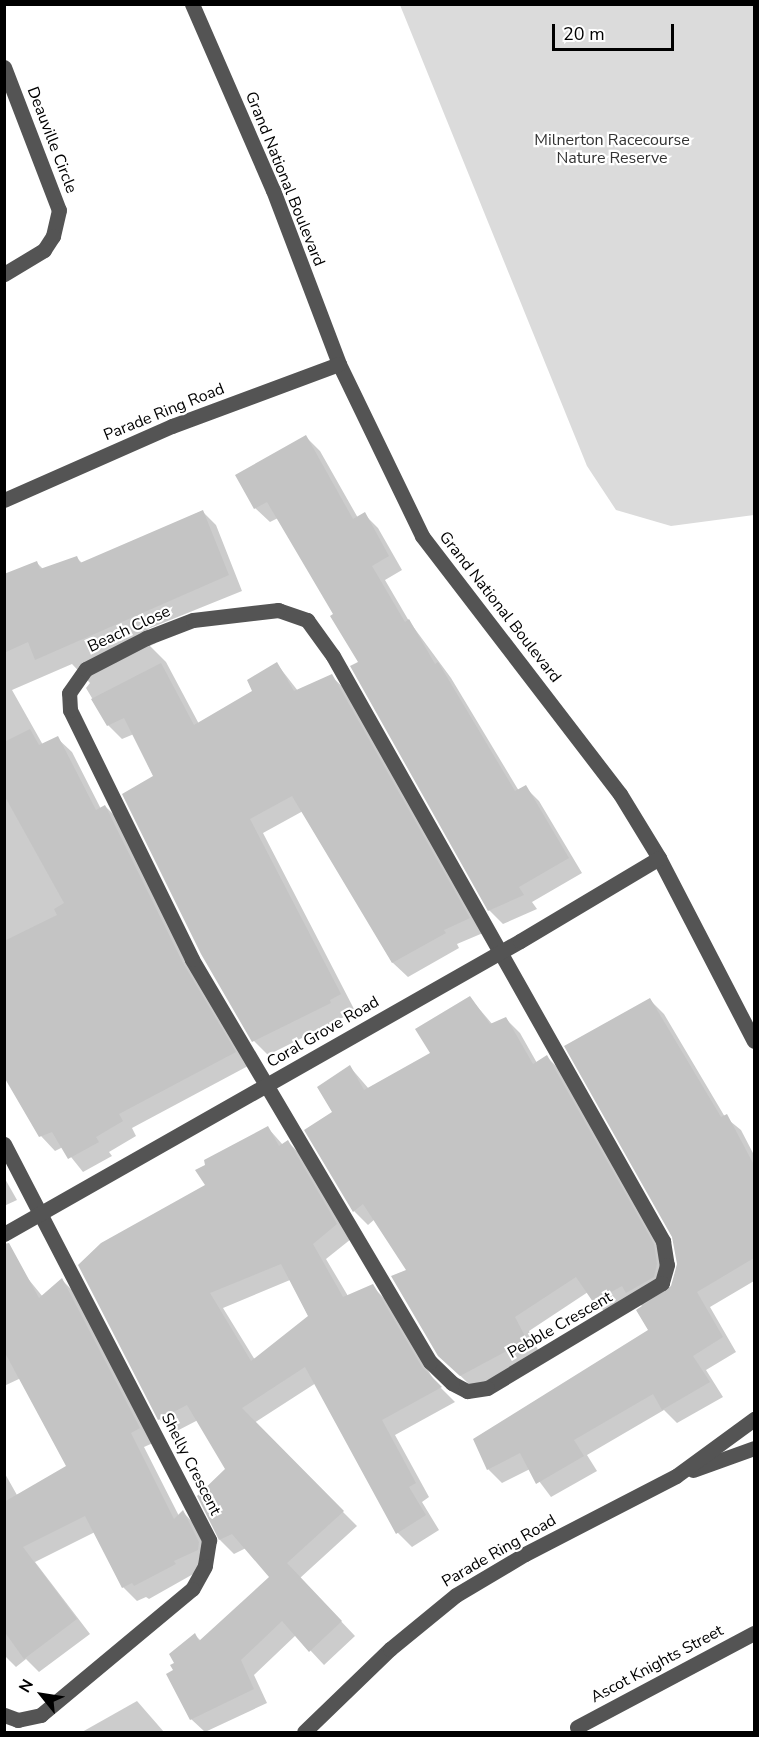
<!DOCTYPE html>
<html>
<head>
<meta charset="utf-8">
<style>
	body { margin:0 }
	#map { position:relative; width:759px; height:1737px; overflow:hidden; background:#fff; font-family:"Nunito Sans",sans-serif }
	div>[style] { position:absolute }
	[style*='--x'] { left:calc(var(--x)*1px); top:calc(var(--y)*1px); width:calc(var(--w)*1px); rotate:calc(var(--a)*1deg) }
	.green>* { inset:0; background:#dbdbdb }
	.shadow>* { inset:0; background:#0003 }
	.building>* { inset:0; background:#c4c4c4 }
	.minor>* { height:15px; margin:-7.5px; padding:0 7.5px; transform-origin:7.5px; border-radius:7.5px; background:#545454 }
	span { translate:-50% -50%; white-space:nowrap; text-align:center; line-height:1.15; -webkit-text-stroke:4.5px #fff; paint-order:stroke }
	.street-label { font-size:16px; color:#000 }
	.park-label { font-size:16px; color:#323232 }
	.frame { position:absolute; inset:0; border:6px solid #000; pointer-events:none }
	.north { position:absolute; left:12px; top:1665px; width:60px; height:60px; -webkit-text-stroke:4px #fff; paint-order:stroke; rotate:300deg; font-size:16px; font-weight:700; line-height:24px; text-align:center; color:#000 }
	.north::after { content:''; display:block; margin:auto; width:21px; height:27px; background:#000; clip-path:polygon(50% 0,100% 100%,50% 72%,0 100%) }
	.scale { position:absolute; left:552px; top:24px; width:122px; height:27px; box-sizing:border-box; border:3px solid #000; border-top:0; padding-left:8px; font-size:18px; line-height:21px; white-space:nowrap; color:#000; -webkit-text-stroke:4px #fff; paint-order:stroke }
</style>
</head>
<body>
<div id="map">
	<div class="green">
		<i style="clip-path:polygon(400px 5px,754px 5px,754px 515px,671px 526px,616px 510px,587px 466px)"></i>
	</div>
	<div class="shadow">
		<i style="clip-path:polygon(306px 437px,320px 451px,358px 518px,364px 514px,378px 528px,402px 570px,385px 580px,409px 621px,451px 678px,519px 791px,525px 787px,539px 801px,582px 873px,532px 902px,537px 909px,503px 924px,489px 910px,335px 615px,278px 518px,270px 522px,255px 508px)"></i>
		<i style="clip-path:polygon(202px 511px,216px 525px,242px 591px,148px 629px,156px 643px,150px 646px,166px 662px,199px 724px,254px 692px,277px 664px,298px 691px,331px 676px,346px 690px,483px 933px,457px 944px,459px 948px,408px 977px,393px 963px,303px 811px,263px 833px,354px 1009px,343px 1015px,344px 1017px,268px 1055px,254px 1041px,155px 777px,134px 734px,122px 739px,108px 725px,86px 688px,90px 683px,72px 664px,12px 690px,43px 745px,57px 738px,72px 752px,101px 809px,105px 806px,119px 820px,248px 1066px,132px 1128px,136px 1136px,109px 1152px,112px 1156px,83px 1172px,63px 1147px,55px 1151px,41px 1136px,4px 1074px,4px 602px,36px 562px,44px 570px,77px 558px,83px 564px)"></i>
		<i style="clip-path:polygon(470px 998px,493px 1025px,506px 1019px,520px 1033px,537px 1063px,547px 1057px,561px 1071px,667px 1260px,671px 1279px,667px 1291px,672px 1287px,678px 1264px,650px 1000px,664px 1014px,725px 1117px,741px 1130px,754px 1155px,754px 1281px,710px 1307px,736px 1352px,706px 1370px,723px 1397px,677px 1423px,664px 1410px,587px 1455px,597px 1471px,551px 1497px,530px 1469px,502px 1483px,488px 1469px,650px 1331px,643px 1307px,636px 1300px,608px 1316px,588px 1292px,529px 1331px,540px 1354px,473px 1388px,439px 1355px,408px 1270px,375px 1219px,368px 1225px,354px 1211px,350px 1067px,369px 1089px,432px 1054px)"></i>
		<i style="clip-path:polygon(evenodd,268px 1128px,283px 1145px,288px 1142px,302px 1156px,351px 1239px,326px 1259px,348px 1296px,372px 1286px,386px 1300px,435px 1382px,455px 1402px,395px 1435px,429px 1497px,422px 1502px,439px 1530px,412px 1547px,398px 1533px,316px 1383px,254px 1423px,357px 1526px,300px 1578px,355px 1636px,324px 1665px,296px 1635px,254px 1675px,267px 1703px,205px 1732px,191px 1719px,175px 1671px,195px 1635px,201px 1641px,272px 1577px,246px 1548px,234px 1554px,220px 1540px,226px 1469px,198px 1420px,173px 1433px,159px 1419px,207px 1186px,268px 1128px,290px 1280px,309px 1317px,255px 1360px,223px 1308px,290px 1280px)"></i>
		<i style="clip-path:polygon(4px 1177px,17px 1200px,4px 1206px)"></i>
		<i style="clip-path:polygon(25px 1275px,43px 1297px,62px 1280px,76px 1294px,153px 1443px,144px 1447px,179px 1516px,183px 1512px,196px 1526px,211px 1564px,149px 1599px,146px 1597px,137px 1601px,123px 1587px,95px 1532px,35px 1562px,90px 1634px,39px 1672px,26px 1659px,16px 1667px,4px 1655px,4px 1472px,17px 1495px,68px 1467px,21px 1378px,4px 1386px,4px 1311px)"></i>
		<i style="clip-path:polygon(137px 1701px,164px 1732px,82px 1732px)"></i>
	</div>
	<div class="building">
		<i style="clip-path:polygon(306px 435px,353px 519px,365px 512px,389px 556px,372px 566px,405px 622px,409px 619px,435px 664px,438px 662px,515px 791px,526px 785px,569px 858px,519px 887px,524px 895px,488px 911px,350px 666px,358px 662px,330px 616px,333px 614px,267px 502px,254px 509px,235px 475px)"></i>
		<i style="clip-path:polygon(203px 510px,229px 575px,35px 660px,28px 642px,4px 653px,4px 574px,37px 561px,40px 569px,77px 556px,80px 563px)"></i>
		<i style="clip-path:polygon(277px 662px,294px 691px,332px 674px,470px 918px,444px 930px,446px 933px,392px 963px,292px 796px,250px 819px,341px 994px,330px 1000px,331px 1003px,252px 1042px,201px 954px,122px 794px,153px 776px,124px 718px,107px 726px,91px 699px,161px 663px,194px 725px,252px 691px,247px 680px)"></i>
		<i style="clip-path:polygon(30px 729px,39px 745px,58px 736px,96px 810px,105px 805px,183px 963px,236px 1052px,119px 1114px,123px 1121px,96px 1137px,99px 1142px,68px 1159px,52px 1132px,39px 1137px,4px 1077px,4px 941px,57px 915px,54px 909px,64px 903px,4px 795px,4px 742px)"></i>
		<i style="clip-path:polygon(470px 996px,490px 1024px,506px 1017px,533px 1064px,547px 1055px,654px 1244px,657px 1264px,654px 1277px,626px 1293px,622px 1286px,593px 1302px,576px 1277px,515px 1317px,527px 1340px,460px 1376px,438px 1356px,391px 1276px,406px 1270px,363px 1204px,353px 1212px,304px 1130px,332px 1112px,317px 1087px,350px 1065px,364px 1090px,430px 1053px,415px 1029px)"></i>
		<i style="clip-path:polygon(650px 998px,721px 1117px,727px 1114px,754px 1165px,754px 1258px,697px 1292px,723px 1337px,693px 1356px,710px 1382px,662px 1410px,653px 1394px,574px 1440px,584px 1456px,536px 1484px,520px 1453px,487px 1470px,473px 1439px,648px 1330px,636px 1310px,671px 1286px,677px 1264px,672px 1237px,564px 1046px)"></i>
		<i style="clip-path:polygon(evenodd,268px 1126px,279px 1146px,288px 1140px,337px 1224px,313px 1244px,343px 1297px,373px 1284px,422px 1367px,442px 1387px,382px 1420px,416px 1483px,409px 1487px,426px 1515px,396px 1534px,305px 1367px,242px 1408px,344px 1511px,287px 1563px,342px 1621px,309px 1652px,282px 1621px,241px 1660px,254px 1689px,190px 1720px,166px 1674px,173px 1670px,170px 1665px,174px 1663px,169px 1654px,195px 1633px,199px 1641px,269px 1577px,232px 1534px,219px 1540px,197px 1496px,225px 1469px,187px 1405px,158px 1420px,78px 1265px,101px 1243px,205px 1185px,195px 1170px,205px 1165px,204px 1160px,268px 1126px,281px 1264px,308px 1316px,251px 1361px,210px 1293px,281px 1264px)"></i>
		<i style="clip-path:polygon(9px 1243px,39px 1298px,62px 1278px,140px 1428px,131px 1433px,174px 1519px,183px 1510px,199px 1542px,198px 1550px,174px 1561px,176px 1564px,134px 1586px,132px 1583px,122px 1588px,85px 1516px,23px 1547px,77px 1619px,24px 1659px,4px 1631px,4px 1502px,66px 1466px,4px 1351px,4px 1244px)"></i>
	</div>
	<div class="minor">
		<i style="--x:192;--y:4;--w:203;--a:66.5"></i>
		<i style="--x:273;--y:190;--w:186;--a:69.2"></i>
		<i style="--x:339;--y:364;--w:191;--a:64.2"></i>
		<i style="--x:422;--y:536;--w:325;--a:52.5"></i>
		<i style="--x:620;--y:794;--w:75;--a:58.6"></i>
		<i style="--x:659;--y:858;--w:206;--a:62.6"></i>
		<i style="--x:4;--y:67;--w:153;--a:69"></i>
		<i style="--x:59;--y:210;--w:27;--a:103"></i>
		<i style="--x:53;--y:236;--w:17;--a:123"></i>
		<i style="--x:44;--y:250;--w:47;--a:149"></i>
		<i style="--x:4;--y:500;--w:184;--a:-23.8"></i>
		<i style="--x:172;--y:426;--w:178;--a:-20.4"></i>
		<i style="--x:278;--y:610;--w:31;--a:19"></i>
		<i style="--x:307;--y:620;--w:44;--a:54.2"></i>
		<i style="--x:333;--y:656;--w:672;--a:60.57"></i>
		<i style="--x:663;--y:1241;--w:24;--a:81"></i>
		<i style="--x:667;--y:1265;--w:19;--a:106"></i>
		<i style="--x:662;--y:1283;--w:204;--a:149"></i>
		<i style="--x:487;--y:1388;--w:20;--a:171"></i>
		<i style="--x:467;--y:1391;--w:17;--a:-152"></i>
		<i style="--x:452;--y:1383;--w:30;--a:-136"></i>
		<i style="--x:430;--y:1362;--w:468;--a:-120.6"></i>
		<i style="--x:192;--y:959;--w:277;--a:-116.1"></i>
		<i style="--x:70;--y:710;--w:17;--a:-93"></i>
		<i style="--x:69;--y:693;--w:29;--a:-55"></i>
		<i style="--x:86;--y:669;--w:68;--a:-27.3"></i>
		<i style="--x:146;--y:638;--w:50;--a:-21"></i>
		<i style="--x:193;--y:620;--w:86;--a:-6.7"></i>
		<i style="--x:4;--y:1144;--w:446;--a:62.6"></i>
		<i style="--x:209;--y:1540;--w:26;--a:99"></i>
		<i style="--x:205;--y:1566;--w:26;--a:119"></i>
		<i style="--x:192;--y:1589;--w:197;--a:140.2"></i>
		<i style="--x:41;--y:1715;--w:24;--a:168"></i>
		<i style="--x:18;--y:1720;--w:15;--a:-160"></i>
		<i style="--x:4;--y:1234;--w:593;--a:-29.59"></i>
		<i style="--x:520;--y:941;--w:162;--a:-30.8"></i>
		<i style="--x:693;--y:1470;--w:65;--a:-19.8"></i>
		<i style="--x:577;--y:1727;--w:200;--a:-28"></i>
		<i style="--x:304;--y:1732;--w:120;--a:-44"></i>
		<i style="--x:390;--y:1649;--w:85;--a:-39.3"></i>
		<i style="--x:456;--y:1595;--w:80;--a:-30.7"></i>
		<i style="--x:525;--y:1554;--w:170;--a:-27.3"></i>
		<i style="--x:676;--y:1476;--w:97;--a:-36.2"></i>
	</div>
	<div class="street-label">
		<span style="left:52px;top:140px;rotate:69deg">Deauville Circle</span>
		<span style="left:285px;top:179px;rotate:68deg">Grand National Boulevard</span>
		<span style="left:164px;top:412px;rotate:-22deg">Parade Ring Road</span>
		<span style="left:500px;top:607px;rotate:52deg">Grand National Boulevard</span>
		<span style="left:129px;top:629px;rotate:-25deg">Beach Close</span>
		<span style="left:323px;top:1032px;rotate:-30deg">Coral Grove Road</span>
		<span style="left:560px;top:1325px;rotate:-30deg">Pebble Crescent</span>
		<span style="left:191px;top:1464px;rotate:63deg">Shelly Crescent</span>
		<span style="left:499px;top:1551px;rotate:-30deg">Parade Ring Road</span>
		<span style="left:657px;top:1664px;rotate:-28deg">Ascot Knights Street</span>
	</div>
	<div class="park-label">
		<span style="left:612px;top:149px">Milnerton Racecourse<br>Nature Reserve</span>
	</div>
	<div class="frame"></div>
	<div class="north">N</div>
	<div class="scale">20 m</div>
</div>
</body>
</html>
